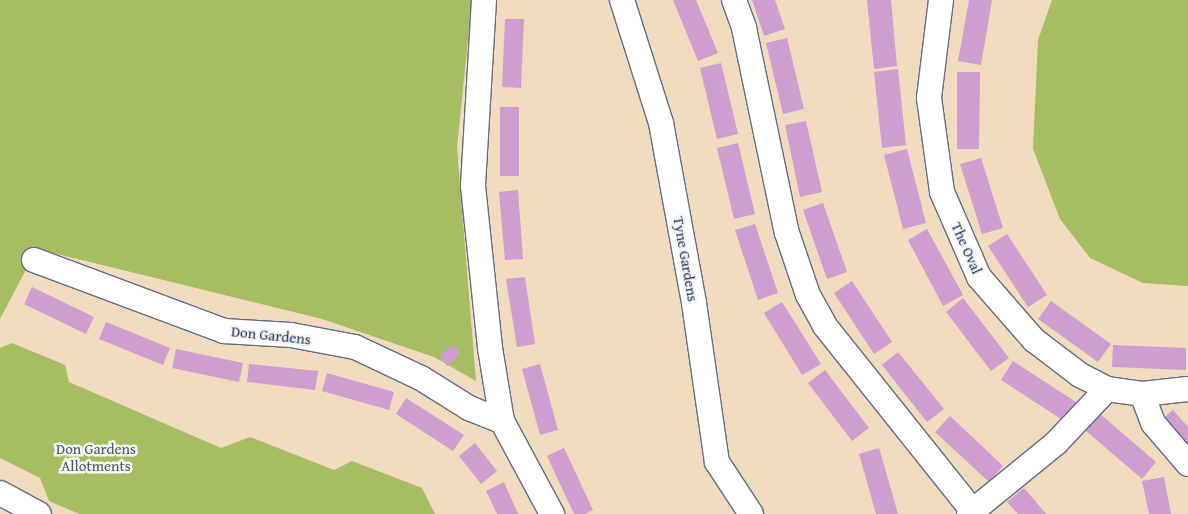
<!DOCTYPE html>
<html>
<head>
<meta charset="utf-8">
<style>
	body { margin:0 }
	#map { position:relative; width:1188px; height:514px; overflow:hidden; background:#f1dcbf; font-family:"Gentium Book Plus",serif }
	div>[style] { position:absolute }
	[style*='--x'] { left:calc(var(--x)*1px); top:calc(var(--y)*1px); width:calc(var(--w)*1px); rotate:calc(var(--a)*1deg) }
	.green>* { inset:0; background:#a6bd62 }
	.building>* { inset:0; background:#cd9ecf }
	.roads { filter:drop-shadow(1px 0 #666c80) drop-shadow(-1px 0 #666c80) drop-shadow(0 1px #666c80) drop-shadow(0 -1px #666c80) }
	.minor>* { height:24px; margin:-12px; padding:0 12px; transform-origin:12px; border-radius:12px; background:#fff }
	span { translate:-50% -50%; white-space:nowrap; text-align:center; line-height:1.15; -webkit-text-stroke:5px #f6f6f2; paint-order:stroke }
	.street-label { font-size:15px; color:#1b2f5e }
	.park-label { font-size:15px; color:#455a5f }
</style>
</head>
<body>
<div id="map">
	<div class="green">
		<i style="clip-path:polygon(0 0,472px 0,457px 148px,476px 381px,434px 357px,322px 319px,37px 249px,0 319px)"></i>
		<i style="clip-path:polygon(1052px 0,1188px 0,1188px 286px,1143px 283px,1090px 258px,1060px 219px,1033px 149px,1038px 40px)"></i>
		<i style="clip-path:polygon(12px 343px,65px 365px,69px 382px,221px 448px,250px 437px,334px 470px,352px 461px,422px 488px,435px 514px,79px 514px,49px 501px,40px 478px,0 458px,0 348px)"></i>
	</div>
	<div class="building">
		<i style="clip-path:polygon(673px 0,696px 0,718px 53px,698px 61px)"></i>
		<i style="clip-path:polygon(752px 0,775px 0,785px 29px,764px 36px)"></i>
		<i style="clip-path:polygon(867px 0,891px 0,897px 66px,874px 69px)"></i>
		<i style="clip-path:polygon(969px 0,992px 0,981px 65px,958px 61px)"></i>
		<i style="clip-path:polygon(505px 19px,524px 19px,521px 88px,502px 87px)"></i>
		<i style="clip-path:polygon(787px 38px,804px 109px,783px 114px,766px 43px)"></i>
		<i style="clip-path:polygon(721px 63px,738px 134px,717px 139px,700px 68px)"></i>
		<i style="clip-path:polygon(898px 69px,906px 145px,882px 148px,874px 72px)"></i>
		<i style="clip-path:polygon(957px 72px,980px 72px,979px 149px,957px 149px)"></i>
		<i style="clip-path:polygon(500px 107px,519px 107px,519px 176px,500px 176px)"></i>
		<i style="clip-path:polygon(806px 121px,822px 192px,800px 197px,785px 125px)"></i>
		<i style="clip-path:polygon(738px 143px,755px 214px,734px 219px,717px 148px)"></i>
		<i style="clip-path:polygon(907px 149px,926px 223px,903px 229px,884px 155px)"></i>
		<i style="clip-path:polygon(981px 158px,1003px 228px,982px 234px,960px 164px)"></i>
		<i style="clip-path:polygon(518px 190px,523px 259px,505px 260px,499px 192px)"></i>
		<i style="clip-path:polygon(823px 203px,847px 272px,827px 279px,803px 210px)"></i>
		<i style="clip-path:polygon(755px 224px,778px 293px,758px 300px,735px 230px)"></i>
		<i style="clip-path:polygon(927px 229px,963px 295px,943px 306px,908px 240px)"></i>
		<i style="clip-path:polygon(1007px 234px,1047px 295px,1028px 307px,988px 246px)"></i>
		<i style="clip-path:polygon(525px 277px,535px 344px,517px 347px,506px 279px)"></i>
		<i style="clip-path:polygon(852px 281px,892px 342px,874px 354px,834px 293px)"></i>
		<i style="clip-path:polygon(32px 287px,94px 317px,86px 334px,24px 304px)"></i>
		<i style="clip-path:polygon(963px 298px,1009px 358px,991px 371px,946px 312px)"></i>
		<i style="clip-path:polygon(1051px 301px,1111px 344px,1098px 362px,1038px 319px)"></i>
		<i style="clip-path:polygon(782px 302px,821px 364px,802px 375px,764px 313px)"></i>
		<i style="clip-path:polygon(106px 322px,170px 348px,163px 365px,99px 339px)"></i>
		<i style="clip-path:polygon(1113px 345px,1186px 348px,1186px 370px,1112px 367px)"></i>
		<i style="clip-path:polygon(450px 347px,457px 347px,460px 353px,447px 366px,439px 355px)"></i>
		<i style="clip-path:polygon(176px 349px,243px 363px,239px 382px,172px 368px)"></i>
		<i style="clip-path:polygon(898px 352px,944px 409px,927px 422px,882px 365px)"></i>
		<i style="clip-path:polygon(1013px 361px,1076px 402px,1064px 421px,1001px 380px)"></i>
		<i style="clip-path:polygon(249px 364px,318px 371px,315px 390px,247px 382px)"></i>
		<i style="clip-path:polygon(540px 364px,558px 430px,540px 435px,522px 369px)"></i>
		<i style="clip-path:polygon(825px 370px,869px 428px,852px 441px,808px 383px)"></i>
		<i style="clip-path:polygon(327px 373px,394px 392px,389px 410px,322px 391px)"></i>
		<i style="clip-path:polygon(406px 398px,464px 435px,453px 451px,396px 414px)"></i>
		<i style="clip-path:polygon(1173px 410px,1188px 427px,1188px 452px,1160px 421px)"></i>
		<i style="clip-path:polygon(1099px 413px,1156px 462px,1142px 479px,1085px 430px)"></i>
		<i style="clip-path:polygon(950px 416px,1003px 466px,989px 482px,935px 432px)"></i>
		<i style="clip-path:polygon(475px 443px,497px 471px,481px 484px,459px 456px)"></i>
		<i style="clip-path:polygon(564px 448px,593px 510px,585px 514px,574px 514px,547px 456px)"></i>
		<i style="clip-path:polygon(879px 448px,884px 465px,898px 514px,876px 514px,859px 454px)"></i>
		<i style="clip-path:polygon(1164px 477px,1171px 514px,1149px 514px,1142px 481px)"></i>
		<i style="clip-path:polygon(504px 482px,518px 514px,497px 514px,486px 491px)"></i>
		<i style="clip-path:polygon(1024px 488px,1036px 502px,1046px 514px,1018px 514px,1007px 502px)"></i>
	</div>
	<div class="roads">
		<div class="minor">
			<i style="--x:484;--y:0;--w:186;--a:93.4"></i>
			<i style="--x:473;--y:186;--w:163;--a:84"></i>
			<i style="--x:490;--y:348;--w:74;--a:80.7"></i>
			<i style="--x:502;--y:421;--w:106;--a:61.7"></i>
			<i style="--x:622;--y:0;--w:129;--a:72.4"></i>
			<i style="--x:661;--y:123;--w:183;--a:79.6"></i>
			<i style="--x:694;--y:303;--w:161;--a:81.8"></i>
			<i style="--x:717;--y:462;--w:62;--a:56.8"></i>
			<i style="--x:734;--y:0;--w:30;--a:70"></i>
			<i style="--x:744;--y:28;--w:209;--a:78.2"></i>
			<i style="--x:787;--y:233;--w:65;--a:71.3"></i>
			<i style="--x:808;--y:295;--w:35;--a:61"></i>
			<i style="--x:825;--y:326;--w:241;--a:51.4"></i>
			<i style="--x:941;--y:0;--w:99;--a:97"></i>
			<i style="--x:929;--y:98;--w:95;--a:82.1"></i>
			<i style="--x:942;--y:192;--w:93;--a:66.5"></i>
			<i style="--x:979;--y:277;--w:84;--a:48.9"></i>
			<i style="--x:1034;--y:340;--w:58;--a:37.3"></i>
			<i style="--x:1080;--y:375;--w:30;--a:27"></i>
			<i style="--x:1107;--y:389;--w:35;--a:8"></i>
			<i style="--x:1142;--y:394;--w:46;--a:-6.2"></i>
			<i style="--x:34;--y:260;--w:203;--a:20.5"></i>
			<i style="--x:224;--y:331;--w:67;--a:3.4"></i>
			<i style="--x:291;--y:335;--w:65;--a:10.6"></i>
			<i style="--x:355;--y:347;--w:73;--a:25.2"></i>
			<i style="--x:421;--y:378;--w:57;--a:32"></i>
			<i style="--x:469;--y:408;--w:35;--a:22"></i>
			<i style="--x:1142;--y:394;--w:31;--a:69"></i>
			<i style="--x:1153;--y:423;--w:54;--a:49.5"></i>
			<i style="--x:0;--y:493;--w:44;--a:28.3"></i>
			<i style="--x:969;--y:514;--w:112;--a:-39.2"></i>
			<i style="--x:1056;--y:443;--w:74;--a:-46.6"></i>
		</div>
	</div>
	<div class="street-label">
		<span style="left:967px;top:248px;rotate:66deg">The Oval</span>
		<span style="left:686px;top:259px;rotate:80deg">Tyne Gardens</span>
		<span style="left:271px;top:335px;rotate:6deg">Don Gardens</span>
	</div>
	<div class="park-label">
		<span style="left:96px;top:457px">Don Gardens<br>Allotments</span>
	</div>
</div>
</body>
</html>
